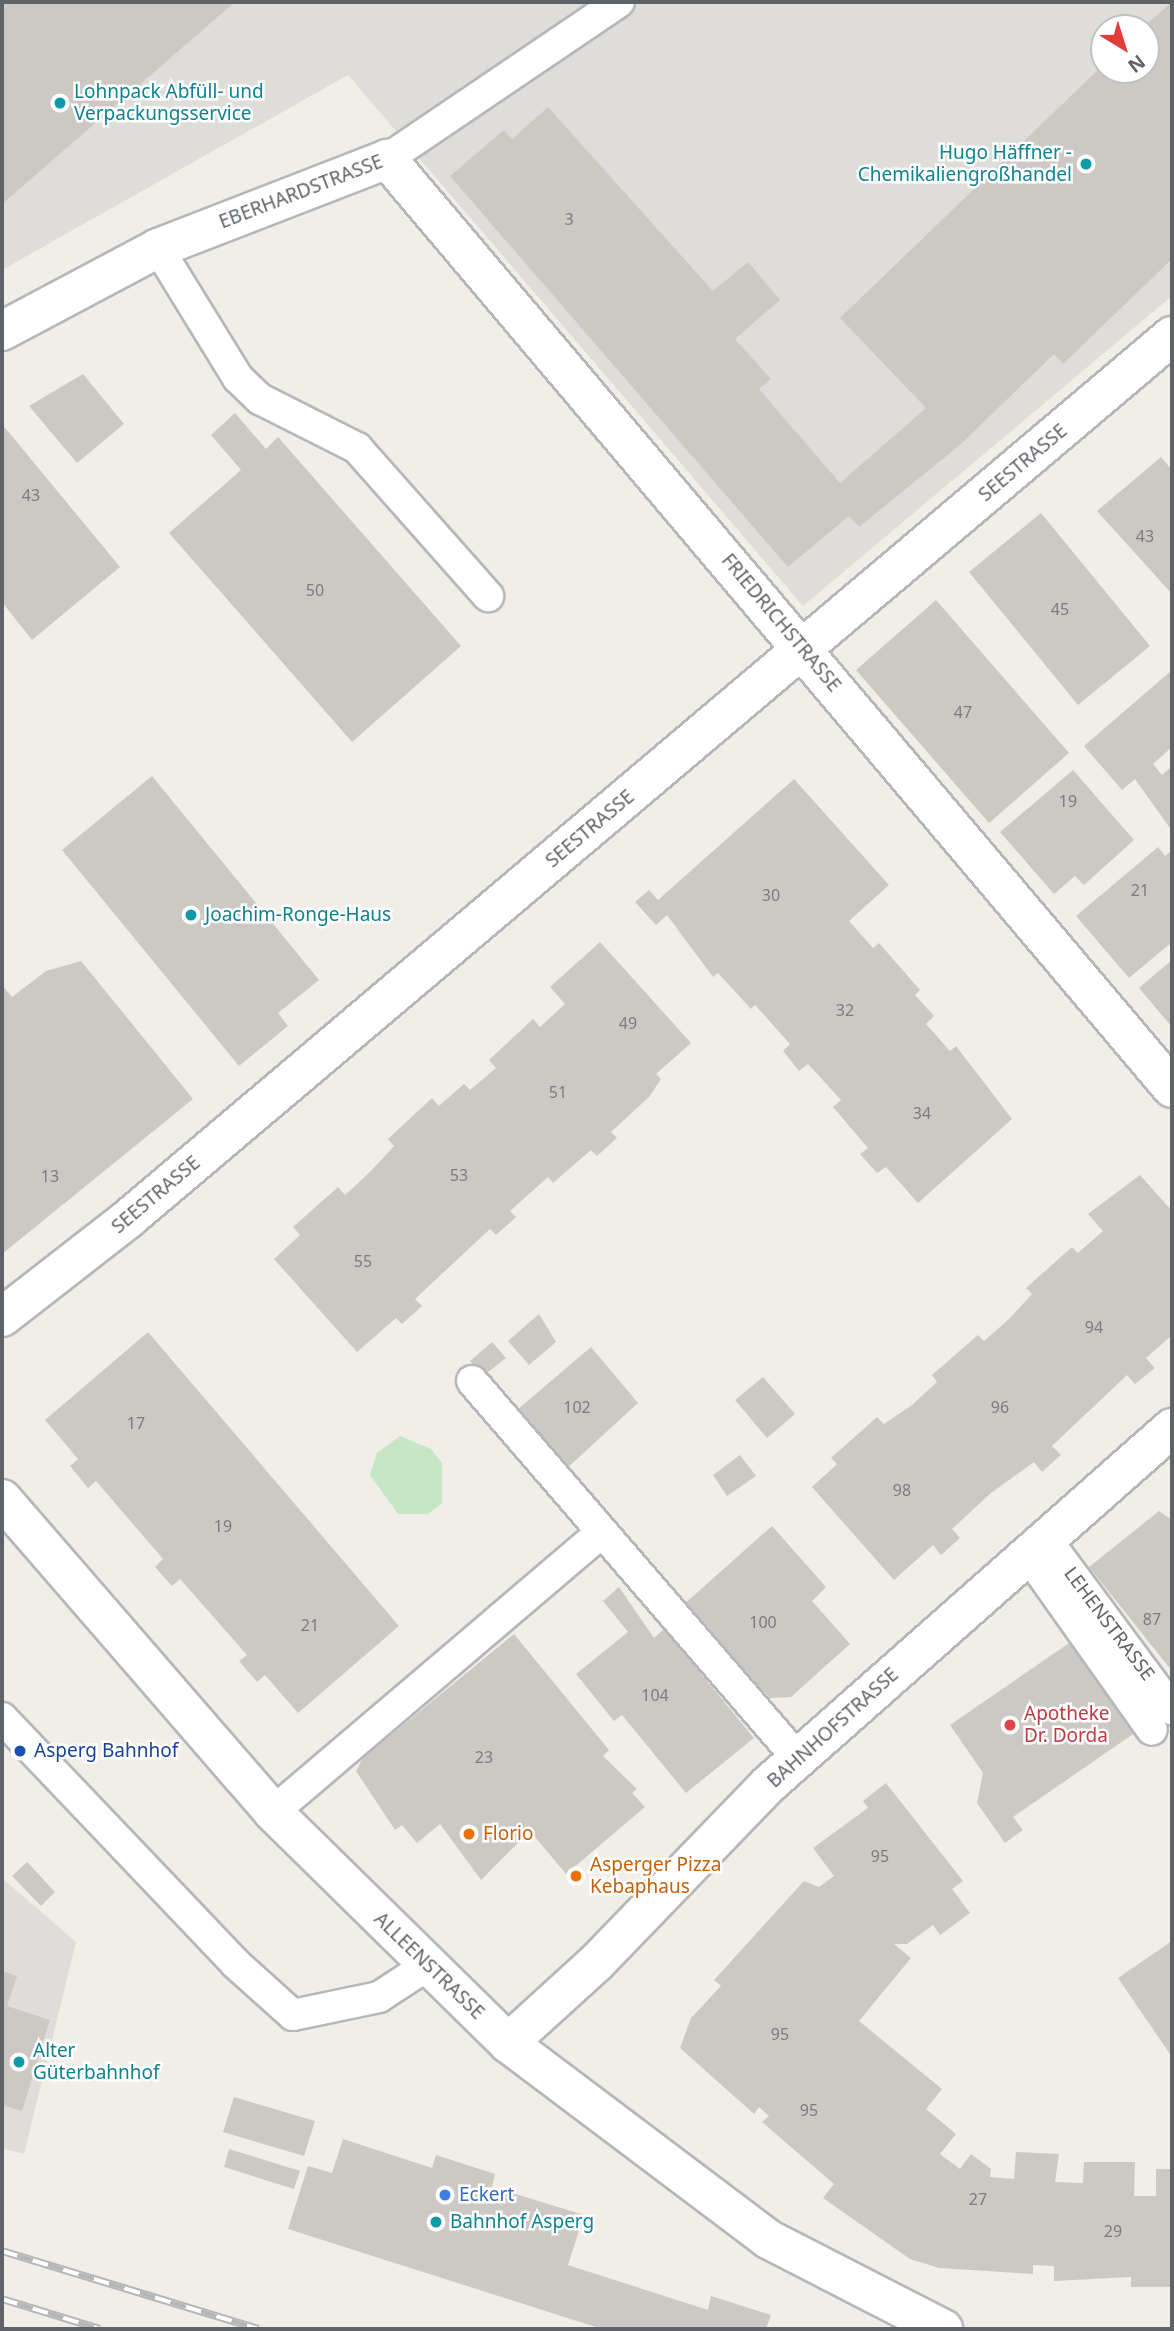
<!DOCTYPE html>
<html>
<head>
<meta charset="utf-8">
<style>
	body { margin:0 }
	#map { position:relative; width:1174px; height:2331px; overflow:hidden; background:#f0eee7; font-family:"Noto Sans",sans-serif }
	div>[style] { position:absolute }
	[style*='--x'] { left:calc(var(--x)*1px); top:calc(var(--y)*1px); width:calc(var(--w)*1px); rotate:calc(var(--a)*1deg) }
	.industrial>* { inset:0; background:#dfddd9 }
	.green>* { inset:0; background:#c7e6c5 }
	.building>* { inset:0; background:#ccc9c4 }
	.roads { filter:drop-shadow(2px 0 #b4b8bb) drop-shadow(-2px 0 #b4b8bb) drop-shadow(0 2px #b4b8bb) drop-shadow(0 -2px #b4b8bb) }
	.lane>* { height:30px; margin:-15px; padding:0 15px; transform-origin:15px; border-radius:15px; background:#fff }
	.street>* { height:38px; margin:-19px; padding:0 19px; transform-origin:19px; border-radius:19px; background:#fff }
	.rail>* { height:8px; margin-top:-4px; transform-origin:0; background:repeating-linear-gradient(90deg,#fff 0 16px,#b5b6b7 0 32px); box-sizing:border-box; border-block:2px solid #b5b6b7 }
	.dots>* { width:19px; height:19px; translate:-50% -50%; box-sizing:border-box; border:4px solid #fff; border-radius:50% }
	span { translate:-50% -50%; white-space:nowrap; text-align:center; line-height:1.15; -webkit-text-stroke:5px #fff; paint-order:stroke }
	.number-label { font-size:16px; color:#7a7c7e }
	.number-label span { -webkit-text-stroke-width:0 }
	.culture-label { font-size:19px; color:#0d838f }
	.left { translate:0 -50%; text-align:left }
	.right { translate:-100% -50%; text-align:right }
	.street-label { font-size:19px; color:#5f6367 }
	.health-label { font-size:19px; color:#be3a42 }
	.transit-label { font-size:19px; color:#164399 }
	.food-label { font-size:19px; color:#c56008 }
	.shop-label { font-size:19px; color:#366cbe }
	.frame { position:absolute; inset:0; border:4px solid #5f6367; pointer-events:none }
	.north { position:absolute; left:1090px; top:14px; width:70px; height:70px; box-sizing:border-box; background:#fff; border:2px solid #bfc1c2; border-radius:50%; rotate:142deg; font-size:19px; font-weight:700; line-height:28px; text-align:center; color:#5f6367 }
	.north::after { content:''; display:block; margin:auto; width:24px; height:32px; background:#e33d3a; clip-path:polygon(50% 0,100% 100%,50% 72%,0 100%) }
</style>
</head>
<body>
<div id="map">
	<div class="industrial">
		<i style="clip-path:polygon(evenodd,2px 2px,1172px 2px,1172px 296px,803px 606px,348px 75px,2px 270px,2px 2px,1104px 28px,1146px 28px,1146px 70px,1104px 70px,1104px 28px)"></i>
		<i style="clip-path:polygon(2px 1878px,76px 1942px,24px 2154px,2px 2148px)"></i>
	</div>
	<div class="green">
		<i style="clip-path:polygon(400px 1436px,431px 1449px,442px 1463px,442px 1503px,428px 1514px,398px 1514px,370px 1475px,377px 1453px)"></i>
	</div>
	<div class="building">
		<i style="clip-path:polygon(2px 2px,235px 2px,2px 204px)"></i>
		<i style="clip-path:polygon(1172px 2px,1172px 259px,1063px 364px,1054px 354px,961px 444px,859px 527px,849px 516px,788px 567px,450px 176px,504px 130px,512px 139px,548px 107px,713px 291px,748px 262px,780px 300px,735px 339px,771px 379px,759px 389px,840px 483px,926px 408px,840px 318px,1104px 64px,1104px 70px,1146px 70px,1142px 28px)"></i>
		<i style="clip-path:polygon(83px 374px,124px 424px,77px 463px,29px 406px)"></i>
		<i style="clip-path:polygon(235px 413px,266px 449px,278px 437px,461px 646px,352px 742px,169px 533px,241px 470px,211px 435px)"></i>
		<i style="clip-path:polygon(2px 424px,120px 567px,32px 640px,2px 602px)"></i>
		<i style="clip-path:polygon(1161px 457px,1172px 470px,1172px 594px,1097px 511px)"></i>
		<i style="clip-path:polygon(1041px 513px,1150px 646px,1078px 705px,969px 572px)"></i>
		<i style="clip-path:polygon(936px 600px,1069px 753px,989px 823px,856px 670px)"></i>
		<i style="clip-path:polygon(1172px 670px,1172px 747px,1153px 764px,1162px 775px,1172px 766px,1172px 831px,1135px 779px,1122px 790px,1084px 746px)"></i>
		<i style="clip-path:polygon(1073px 770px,1134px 840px,1084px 885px,1075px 876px,1054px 894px,1000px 832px)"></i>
		<i style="clip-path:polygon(152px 776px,319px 980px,278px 1013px,288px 1026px,239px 1066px,62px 850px)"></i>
		<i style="clip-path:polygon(794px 779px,889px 885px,849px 921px,873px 948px,879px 943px,920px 990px,915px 995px,934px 1016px,926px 1024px,950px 1051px,956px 1046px,1012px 1119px,918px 1203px,886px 1167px,877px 1173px,860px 1154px,868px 1148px,833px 1107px,841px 1100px,808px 1064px,799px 1071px,783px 1051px,790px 1044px,755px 1005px,751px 1009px,718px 973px,713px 977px,667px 915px,656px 925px,635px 902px,649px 890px,658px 900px)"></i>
		<i style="clip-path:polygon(1158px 847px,1165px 856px,1172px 850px,1172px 942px,1129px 978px,1076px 916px)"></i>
		<i style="clip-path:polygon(600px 942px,691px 1043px,656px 1074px,661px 1079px,649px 1097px,611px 1132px,617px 1138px,597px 1156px,591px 1150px,553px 1183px,548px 1177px,510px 1211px,516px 1217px,496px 1235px,490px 1229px,415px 1299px,422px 1306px,402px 1324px,396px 1318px,357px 1352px,274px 1259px,300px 1235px,293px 1227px,338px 1187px,345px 1195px,370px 1172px,394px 1146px,388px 1139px,432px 1098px,439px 1106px,464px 1084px,470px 1090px,496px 1068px,489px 1060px,533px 1019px,540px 1027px,565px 1004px,550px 987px)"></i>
		<i style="clip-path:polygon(1172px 960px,1172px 1027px,1139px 988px)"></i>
		<i style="clip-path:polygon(81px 961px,193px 1099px,2px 1254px,2px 985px,12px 997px,46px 971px)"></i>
		<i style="clip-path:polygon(1140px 1175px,1172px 1211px,1172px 1335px,1146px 1358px,1155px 1368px,1135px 1384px,1127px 1375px,1052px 1446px,1061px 1455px,1042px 1472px,1034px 1462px,991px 1493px,952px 1529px,960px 1538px,941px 1555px,933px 1545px,894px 1580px,812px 1487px,837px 1464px,831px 1458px,877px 1417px,884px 1424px,912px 1405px,937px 1382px,932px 1375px,978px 1335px,984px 1341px,1009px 1319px,1032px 1294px,1026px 1288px,1072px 1247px,1078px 1253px,1103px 1231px,1088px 1214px)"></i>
		<i style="clip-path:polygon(539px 1314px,556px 1342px,529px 1365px,508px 1341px)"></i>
		<i style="clip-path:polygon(148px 1332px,399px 1626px,298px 1713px,265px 1675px,257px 1682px,239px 1661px,247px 1655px,180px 1579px,172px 1586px,155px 1567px,163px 1559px,96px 1481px,88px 1488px,70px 1466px,78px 1459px,45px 1420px)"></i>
		<i style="clip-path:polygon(492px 1342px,506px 1358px,483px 1376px,470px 1361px)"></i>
		<i style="clip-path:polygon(591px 1347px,638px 1403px,566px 1469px,517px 1410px)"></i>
		<i style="clip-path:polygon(763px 1377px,795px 1414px,767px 1438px,735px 1400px)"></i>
		<i style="clip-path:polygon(740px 1455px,756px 1476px,727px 1496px,713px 1475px)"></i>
		<i style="clip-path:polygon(1159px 1511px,1172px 1520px,1172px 1671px,1089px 1567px)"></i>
		<i style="clip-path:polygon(772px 1526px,826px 1587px,812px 1601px,850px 1644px,791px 1697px,770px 1698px,682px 1606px)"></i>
		<i style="clip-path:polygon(619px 1587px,654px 1638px,664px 1629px,754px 1738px,686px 1793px,622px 1715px,614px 1721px,576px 1674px,628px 1632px,603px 1601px)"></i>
		<i style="clip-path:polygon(514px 1634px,609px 1750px,603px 1756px,637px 1789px,632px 1793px,645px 1807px,566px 1874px,530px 1831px,481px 1880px,440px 1824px,417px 1843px,402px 1825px,395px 1830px,356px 1771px,363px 1758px)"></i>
		<i style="clip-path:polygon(1072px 1641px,1136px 1732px,1013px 1817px,1023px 1830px,1005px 1843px,977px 1803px,983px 1773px,950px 1725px)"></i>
		<i style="clip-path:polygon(886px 1783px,963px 1881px,952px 1889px,970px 1913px,940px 1935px,933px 1925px,907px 1944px,894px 1944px,911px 1958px,859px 2021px,942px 2089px,926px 2109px,956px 2134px,940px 2154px,960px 2169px,971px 2154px,991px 2169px,990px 2177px,1014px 2179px,1016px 2152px,1059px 2154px,1055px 2182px,1083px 2183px,1084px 2162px,1135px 2162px,1134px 2196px,1156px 2196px,1156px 2169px,1172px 2169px,1172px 2287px,1131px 2287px,1131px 2277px,1054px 2281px,1054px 2266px,1033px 2265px,1033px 2274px,939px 2268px,910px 2259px,823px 2198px,834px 2184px,762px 2122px,769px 2116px,759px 2107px,754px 2114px,680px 2048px,691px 2018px,721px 1986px,714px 1980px,804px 1881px,819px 1887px,834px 1876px,813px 1848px,868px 1808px,863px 1801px)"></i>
		<i style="clip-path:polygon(27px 1862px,55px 1892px,41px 1906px,12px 1876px)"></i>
		<i style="clip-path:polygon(1172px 1941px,1172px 2057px,1118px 1978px)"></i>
		<i style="clip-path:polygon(2px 1971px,17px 1976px,7px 2006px,50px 2020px,22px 2111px,2px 2105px)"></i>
		<i style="clip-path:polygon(234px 2097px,315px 2121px,304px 2156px,223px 2132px)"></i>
		<i style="clip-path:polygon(343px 2139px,432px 2168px,436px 2155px,495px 2174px,492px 2187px,584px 2215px,568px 2265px,708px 2310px,711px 2296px,771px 2315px,766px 2329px,602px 2329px,288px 2229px,308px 2166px,332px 2173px)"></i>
		<i style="clip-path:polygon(229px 2149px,300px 2171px,294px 2189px,224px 2167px)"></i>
	</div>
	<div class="roads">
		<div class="lane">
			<i style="--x:387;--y:159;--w:280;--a:-34.1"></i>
			<i style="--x:158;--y:248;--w:153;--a:58.4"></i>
			<i style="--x:238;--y:378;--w:30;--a:44"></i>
			<i style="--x:260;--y:399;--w:109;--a:26.8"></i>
			<i style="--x:357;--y:448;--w:198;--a:48.5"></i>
			<i style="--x:472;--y:1381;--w:499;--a:49.2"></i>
			<i style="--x:1046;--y:1539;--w:212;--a:53.5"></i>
			<i style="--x:1028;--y:1555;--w:214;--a:54.7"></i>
			<i style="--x:2;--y:1718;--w:338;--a:46.4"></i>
			<i style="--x:235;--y:1963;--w:78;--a:41.9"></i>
			<i style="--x:293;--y:2015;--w:88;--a:-11.8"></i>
			<i style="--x:379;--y:1997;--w:59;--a:-33.1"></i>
			<i style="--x:273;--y:1812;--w:432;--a:-40.4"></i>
		</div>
		<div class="street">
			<i style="--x:2;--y:331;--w:177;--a:-28"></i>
			<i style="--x:158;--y:248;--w:246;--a:-21.2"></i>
			<i style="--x:387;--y:159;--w:1216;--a:49.8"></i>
			<i style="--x:2;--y:1317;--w:161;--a:-37.9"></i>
			<i style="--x:129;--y:1218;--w:1366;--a:-40.22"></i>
			<i style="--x:2;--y:1499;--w:414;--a:49.1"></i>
			<i style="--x:273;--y:1812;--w:330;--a:44.5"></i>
			<i style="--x:508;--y:2043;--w:326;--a:37"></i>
			<i style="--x:768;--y:2239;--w:197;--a:27.2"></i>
			<i style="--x:508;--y:2043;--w:119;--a:-42.3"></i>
			<i style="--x:596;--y:1963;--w:249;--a:-46"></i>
			<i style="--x:769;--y:1784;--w:538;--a:-41.46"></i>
		</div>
	</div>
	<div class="rail">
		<i style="--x:2;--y:2251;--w:268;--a:16.9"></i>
		<i style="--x:2;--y:2299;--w:102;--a:17"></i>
	</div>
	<div class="dots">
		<i style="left:60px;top:103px;background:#0f9aa8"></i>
		<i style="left:1086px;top:164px;background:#0f9aa8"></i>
		<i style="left:191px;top:915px;background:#0f9aa8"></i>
		<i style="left:1010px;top:1725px;background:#e0444e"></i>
		<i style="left:20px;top:1751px;background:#1a4fb4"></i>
		<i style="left:469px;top:1834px;background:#e8710a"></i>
		<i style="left:576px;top:1876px;background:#e8710a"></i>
		<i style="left:19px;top:2062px;background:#0f9aa8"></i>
		<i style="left:445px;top:2195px;background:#3f7fe0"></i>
		<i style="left:436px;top:2222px;background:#0f9aa8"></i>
	</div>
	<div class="number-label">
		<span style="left:569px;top:219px">3</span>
		<span style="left:31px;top:495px">43</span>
		<span style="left:1145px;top:536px">43</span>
		<span style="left:315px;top:590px">50</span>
		<span style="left:1060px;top:609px">45</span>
		<span style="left:963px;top:712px">47</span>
		<span style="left:1068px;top:801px">19</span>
		<span style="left:1140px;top:890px">21</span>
		<span style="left:771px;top:895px">30</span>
		<span style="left:845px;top:1010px">32</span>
		<span style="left:628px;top:1023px">49</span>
		<span style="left:558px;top:1092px">51</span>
		<span style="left:922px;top:1113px">34</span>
		<span style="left:459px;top:1175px">53</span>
		<span style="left:50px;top:1176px">13</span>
		<span style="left:363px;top:1261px">55</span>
		<span style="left:1094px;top:1327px">94</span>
		<span style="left:577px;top:1407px">102</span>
		<span style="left:1000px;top:1407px">96</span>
		<span style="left:136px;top:1423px">17</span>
		<span style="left:902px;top:1490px">98</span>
		<span style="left:223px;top:1526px">19</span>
		<span style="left:1152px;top:1619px">87</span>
		<span style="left:763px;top:1622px">100</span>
		<span style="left:310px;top:1625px">21</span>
		<span style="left:655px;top:1695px">104</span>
		<span style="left:484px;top:1757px">23</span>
		<span style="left:880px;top:1856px">95</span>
		<span style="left:780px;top:2034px">95</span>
		<span style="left:809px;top:2110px">95</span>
		<span style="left:978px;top:2199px">27</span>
		<span style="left:1113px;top:2231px">29</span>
	</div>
	<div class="culture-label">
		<span class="left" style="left:74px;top:103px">Lohnpack Abfüll- und<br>Verpackungsservice</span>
		<span class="right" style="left:1072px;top:164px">Hugo Häffner -<br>Chemikaliengroßhandel</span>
		<span class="left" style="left:205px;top:915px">Joachim-Ronge-Haus</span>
		<span class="left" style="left:33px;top:2062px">Alter<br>Güterbahnhof</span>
		<span class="left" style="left:450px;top:2222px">Bahnhof Asperg</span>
	</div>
	<div class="street-label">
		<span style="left:301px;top:192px;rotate:-21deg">EBERHARDSTRASSE</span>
		<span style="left:1023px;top:463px;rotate:-40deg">SEESTRASSE</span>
		<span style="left:781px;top:623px;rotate:50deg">FRIEDRICHSTRASSE</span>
		<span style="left:590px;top:829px;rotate:-40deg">SEESTRASSE</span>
		<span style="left:156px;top:1195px;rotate:-40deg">SEESTRASSE</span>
		<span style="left:1109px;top:1624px;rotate:53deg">LEHENSTRASSE</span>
		<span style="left:833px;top:1728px;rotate:-42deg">BAHNHOFSTRASSE</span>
		<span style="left:429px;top:1966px;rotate:44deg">ALLEENSTRASSE</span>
	</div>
	<div class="health-label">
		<span class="left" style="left:1024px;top:1725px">Apotheke<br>Dr. Dorda</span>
	</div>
	<div class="transit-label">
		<span class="left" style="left:34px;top:1751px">Asperg Bahnhof</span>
	</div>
	<div class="food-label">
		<span class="left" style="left:483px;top:1834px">Florio</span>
		<span class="left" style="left:590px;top:1876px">Asperger Pizza<br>Kebaphaus</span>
	</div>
	<div class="shop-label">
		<span class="left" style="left:459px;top:2195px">Eckert</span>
	</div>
	<div class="frame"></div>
	<div class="north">N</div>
</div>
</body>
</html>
